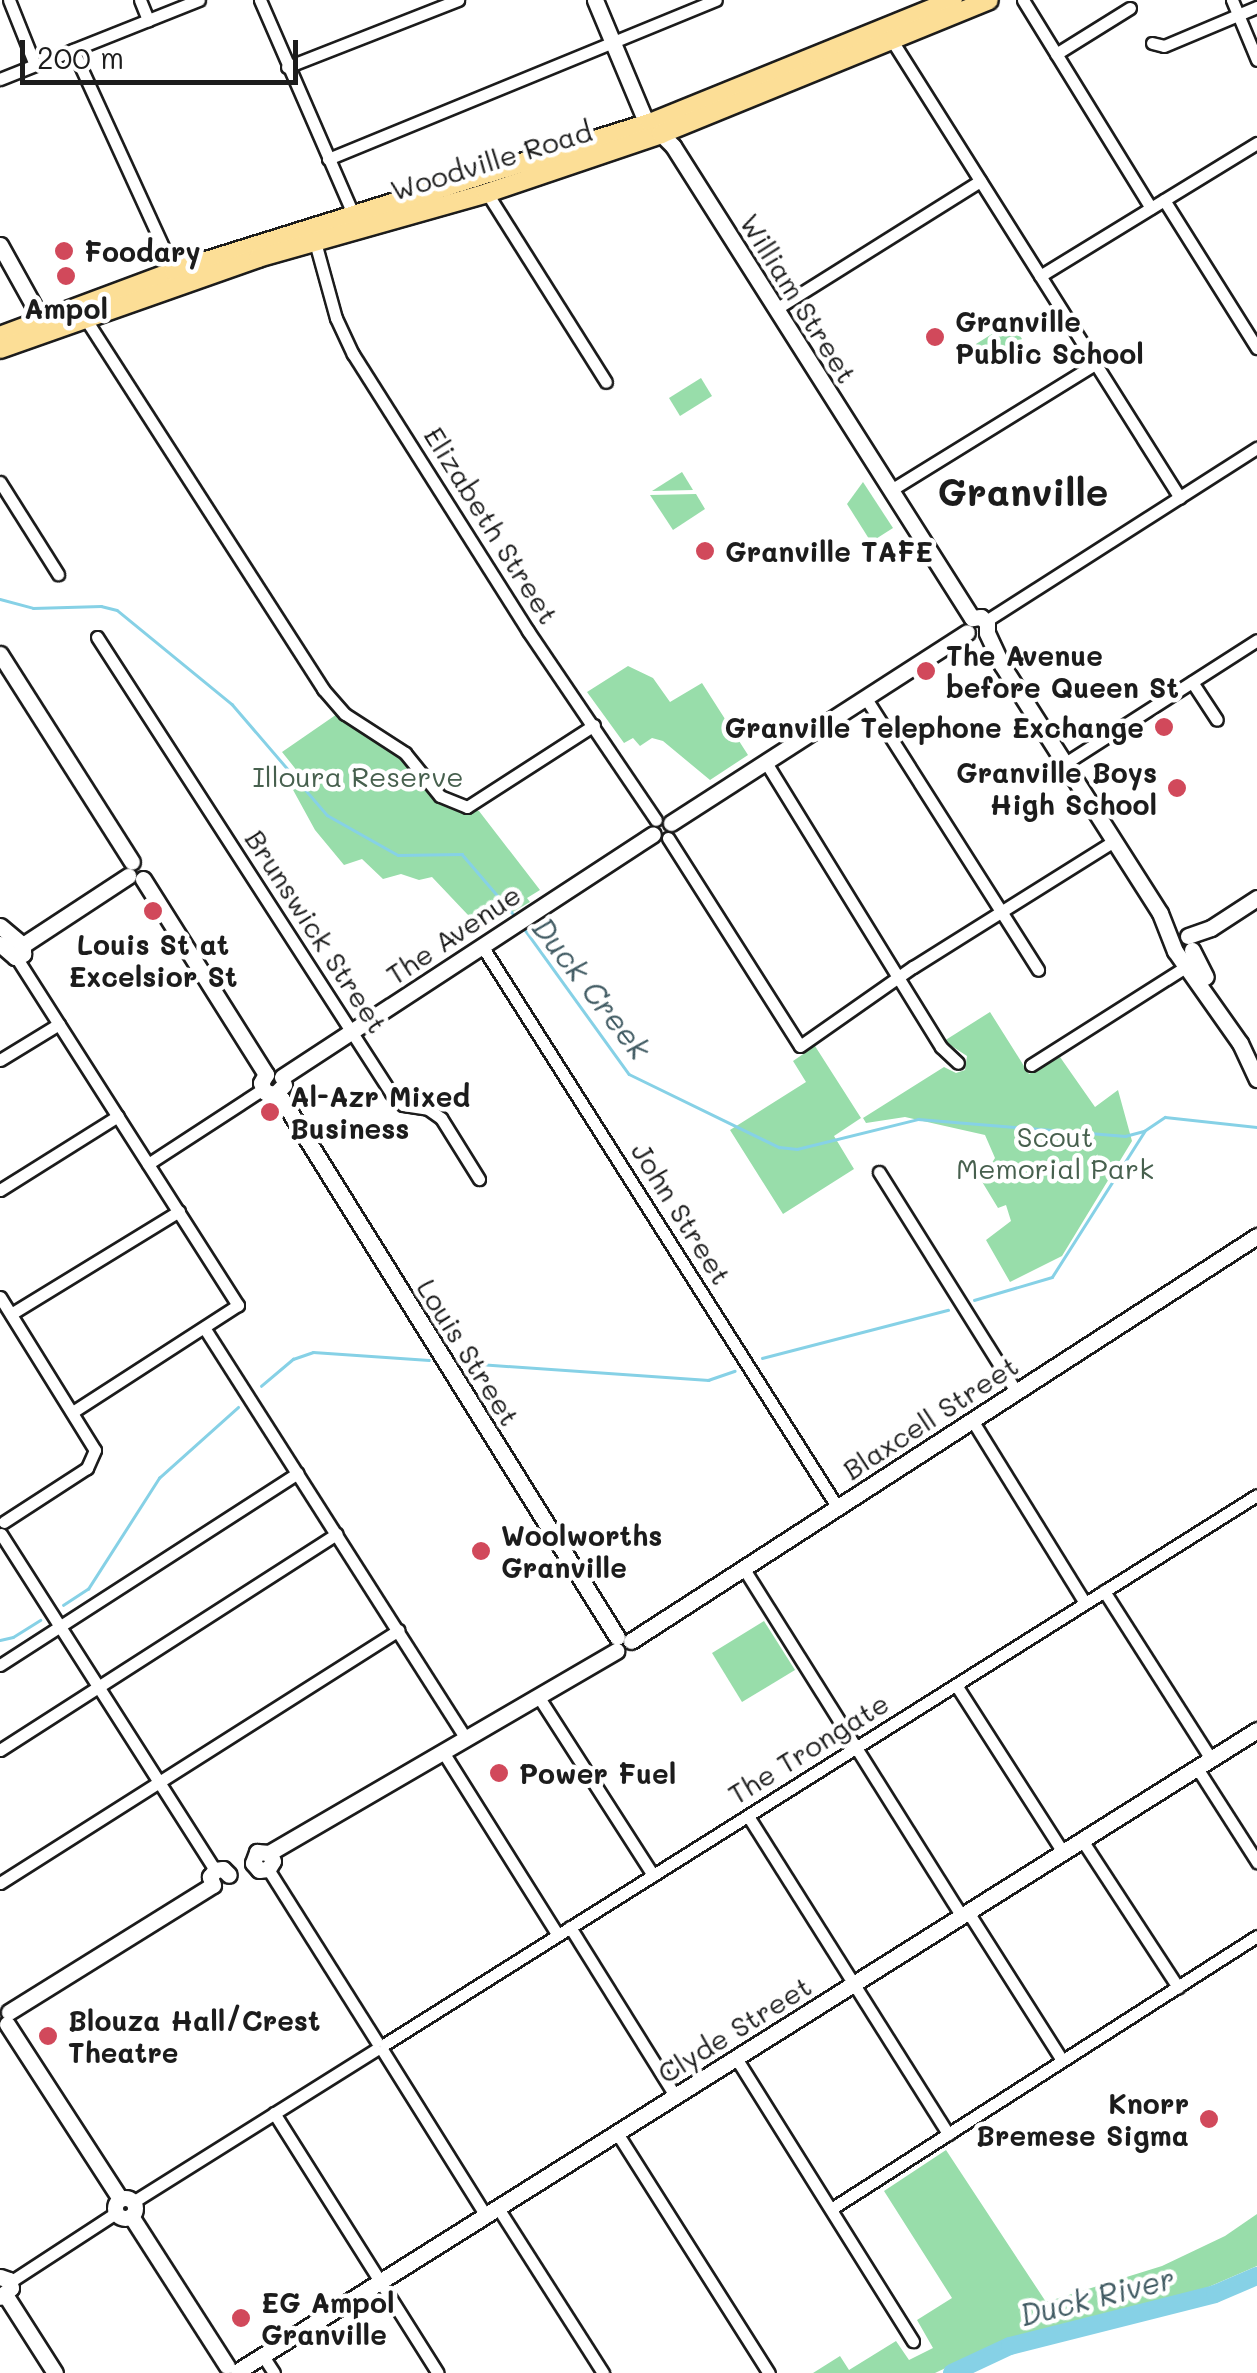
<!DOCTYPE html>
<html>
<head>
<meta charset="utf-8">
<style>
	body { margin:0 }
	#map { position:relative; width:1257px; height:2373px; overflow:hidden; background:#fff; font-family:Mali,sans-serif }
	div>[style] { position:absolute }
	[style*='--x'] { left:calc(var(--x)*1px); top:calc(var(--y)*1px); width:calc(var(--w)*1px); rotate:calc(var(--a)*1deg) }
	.green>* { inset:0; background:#98ddaa }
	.stream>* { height:2.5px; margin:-1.25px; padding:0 1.25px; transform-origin:1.25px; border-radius:1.25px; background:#86d1e6 }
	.river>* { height:18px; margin:-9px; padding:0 9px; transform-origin:9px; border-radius:9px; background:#86d1e6 }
	.roads { filter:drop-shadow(2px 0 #1c1c1c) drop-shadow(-2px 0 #1c1c1c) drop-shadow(0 2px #1c1c1c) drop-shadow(0 -2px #1c1c1c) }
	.street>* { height:11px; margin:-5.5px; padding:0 5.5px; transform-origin:5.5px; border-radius:5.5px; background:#fff }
	.secondary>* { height:15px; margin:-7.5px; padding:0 7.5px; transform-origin:7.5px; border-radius:7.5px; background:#fff }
	.secondary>.ring { margin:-7.5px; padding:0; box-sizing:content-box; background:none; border:15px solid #fff; border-radius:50% }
	.primary>* { height:18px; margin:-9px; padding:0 9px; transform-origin:9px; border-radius:9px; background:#fcde96 }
	.dots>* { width:28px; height:28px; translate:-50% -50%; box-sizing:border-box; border:5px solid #fff; border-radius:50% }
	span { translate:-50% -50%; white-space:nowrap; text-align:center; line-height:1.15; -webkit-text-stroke:9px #fff; paint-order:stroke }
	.street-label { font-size:28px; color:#1c1c1c }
	.poi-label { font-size:28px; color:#1c1c1c; font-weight:700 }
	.left { translate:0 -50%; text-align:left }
	.right { translate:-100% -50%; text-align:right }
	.park-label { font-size:28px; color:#47604e }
	.water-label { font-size:30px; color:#415b63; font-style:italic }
	.district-label { font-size:38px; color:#1c1c1c; font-weight:700 }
	.scale { position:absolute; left:20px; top:40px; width:278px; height:45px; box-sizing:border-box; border:5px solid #1c1c1c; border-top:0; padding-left:12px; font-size:30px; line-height:35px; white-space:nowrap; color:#1c1c1c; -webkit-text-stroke:8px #fff; paint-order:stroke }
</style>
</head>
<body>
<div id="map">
	<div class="green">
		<i style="clip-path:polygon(1011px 322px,1022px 339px,987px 361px,976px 344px)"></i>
		<i style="clip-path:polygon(701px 378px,712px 396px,680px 416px,669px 398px)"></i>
		<i style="clip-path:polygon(682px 472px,693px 490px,652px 491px)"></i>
		<i style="clip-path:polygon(863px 482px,893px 528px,871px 542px,847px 504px)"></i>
		<i style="clip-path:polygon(696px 494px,705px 509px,673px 530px,650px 495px)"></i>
		<i style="clip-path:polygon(628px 666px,653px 678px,670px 702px,702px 683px,748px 755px,710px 780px,663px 741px,652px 738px,640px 746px,633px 738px,624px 743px,587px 692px)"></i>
		<i style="clip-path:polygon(340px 712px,405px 758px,445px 804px,479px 811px,540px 890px,527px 898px,530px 902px,476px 933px,468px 915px,432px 877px,419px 880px,401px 874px,383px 879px,362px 859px,344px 865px,315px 830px,292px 788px,302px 777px,282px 752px)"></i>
		<i style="clip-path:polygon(990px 1012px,1029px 1074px,1060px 1057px,1095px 1107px,1118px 1090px,1132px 1141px,1062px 1256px,1010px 1282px,986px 1240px,1011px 1221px,1006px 1205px,998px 1208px,981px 1180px,995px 1158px,985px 1135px,905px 1117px,866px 1123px,863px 1118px,944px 1067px,956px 1073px,965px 1070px,967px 1056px,944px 1041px)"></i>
		<i style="clip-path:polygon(815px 1046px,861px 1118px,834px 1136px,854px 1169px,783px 1214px,730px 1130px,806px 1082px,793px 1061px)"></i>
		<i style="clip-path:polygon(764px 1621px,795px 1670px,742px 1702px,712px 1653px)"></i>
		<i style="clip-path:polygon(946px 2150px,1046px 2302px,1162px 2266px,1225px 2236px,1257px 2214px,1257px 2266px,1190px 2295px,988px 2348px,935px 2373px,813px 2373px,840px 2356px,849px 2370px,896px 2341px,909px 2360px,933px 2348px,917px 2320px,952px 2298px,884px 2191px)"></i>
	</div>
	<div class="stream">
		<i style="--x:0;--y:599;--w:34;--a:15"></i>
		<i style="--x:33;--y:608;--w:68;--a:-1.7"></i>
		<i style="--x:101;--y:606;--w:16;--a:14"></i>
		<i style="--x:117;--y:610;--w:149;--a:39.3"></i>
		<i style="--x:232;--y:704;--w:146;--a:49.4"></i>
		<i style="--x:327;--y:815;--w:81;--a:29.4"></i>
		<i style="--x:398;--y:855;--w:64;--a:-0.9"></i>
		<i style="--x:462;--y:854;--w:82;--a:49.5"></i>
		<i style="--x:523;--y:927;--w:181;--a:54.2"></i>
		<i style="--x:629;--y:1074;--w:167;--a:26"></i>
		<i style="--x:779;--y:1147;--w:18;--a:6"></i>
		<i style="--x:797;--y:1149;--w:125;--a:-13.9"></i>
		<i style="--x:918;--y:1119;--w:208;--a:4.7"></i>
		<i style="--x:1125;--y:1136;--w:20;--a:-15"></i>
		<i style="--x:1144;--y:1131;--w:25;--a:-34"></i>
		<i style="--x:1165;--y:1117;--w:93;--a:6.2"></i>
		<i style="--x:974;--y:1300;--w:81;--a:-16.4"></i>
		<i style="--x:1052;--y:1277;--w:172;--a:-57.6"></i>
		<i style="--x:762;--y:1358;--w:192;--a:-14.5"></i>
		<i style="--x:465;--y:1363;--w:244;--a:4"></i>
		<i style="--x:708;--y:1380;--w:28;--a:-19"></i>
		<i style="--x:261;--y:1386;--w:42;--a:-40.2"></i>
		<i style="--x:293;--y:1359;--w:21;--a:-19"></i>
		<i style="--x:313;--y:1352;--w:116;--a:3.9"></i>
		<i style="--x:63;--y:1605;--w:30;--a:-33"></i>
		<i style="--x:88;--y:1589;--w:132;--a:-57.4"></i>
		<i style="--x:159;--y:1478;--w:106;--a:-41.9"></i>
		<i style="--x:0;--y:1640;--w:13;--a:-13"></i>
		<i style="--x:13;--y:1637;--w:32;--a:-32"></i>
	</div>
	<div class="river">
		<i style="--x:952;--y:2373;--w:64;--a:-25"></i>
		<i style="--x:1010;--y:2346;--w:211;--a:-14.2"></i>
		<i style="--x:1215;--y:2294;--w:46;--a:-23.2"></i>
	</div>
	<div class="roads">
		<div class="street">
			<i style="--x:9;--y:0;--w:70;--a:68.2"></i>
			<i style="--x:140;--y:0;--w:22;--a:68"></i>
			<i style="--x:260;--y:0;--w:236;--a:66.5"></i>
			<i style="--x:1023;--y:0;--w:244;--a:58.4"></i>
			<i style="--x:1232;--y:0;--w:65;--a:67.4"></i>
			<i style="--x:891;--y:39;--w:542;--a:57.8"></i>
			<i style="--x:1152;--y:43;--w:12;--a:14"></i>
			<i style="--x:1164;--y:46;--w:101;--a:-22.8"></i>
			<i style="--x:73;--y:50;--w:243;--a:65.4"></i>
			<i style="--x:1056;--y:54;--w:87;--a:-31.9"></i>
			<i style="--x:287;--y:67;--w:184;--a:-21.4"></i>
			<i style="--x:0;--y:79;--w:214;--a:-21.7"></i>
			<i style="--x:328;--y:159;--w:419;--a:-22.3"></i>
			<i style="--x:487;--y:193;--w:223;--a:57.8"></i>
			<i style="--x:1164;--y:200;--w:175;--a:57.9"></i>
			<i style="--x:315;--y:242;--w:79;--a:74.6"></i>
			<i style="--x:336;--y:318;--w:40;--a:65"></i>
			<i style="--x:353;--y:354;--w:328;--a:57.7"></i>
			<i style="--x:528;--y:631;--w:228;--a:55.9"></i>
			<i style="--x:1040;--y:276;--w:255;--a:-31.5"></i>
			<i style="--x:776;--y:309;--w:241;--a:-32.1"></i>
			<i style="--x:85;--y:318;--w:441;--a:57.3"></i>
			<i style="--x:323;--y:689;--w:33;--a:49"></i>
			<i style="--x:345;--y:714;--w:72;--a:33"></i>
			<i style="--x:405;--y:753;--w:55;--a:50.9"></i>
			<i style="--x:440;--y:796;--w:29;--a:22"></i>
			<i style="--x:467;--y:807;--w:151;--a:-32.8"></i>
			<i style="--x:0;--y:482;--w:109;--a:57.8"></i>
			<i style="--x:891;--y:490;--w:240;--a:-31.7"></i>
			<i style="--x:986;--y:621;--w:322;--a:-32.6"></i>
			<i style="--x:97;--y:637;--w:543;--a:57.19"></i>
			<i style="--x:391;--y:1093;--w:17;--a:45"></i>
			<i style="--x:403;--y:1105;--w:25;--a:9"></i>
			<i style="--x:428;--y:1109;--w:16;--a:35"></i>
			<i style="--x:441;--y:1118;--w:72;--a:58.1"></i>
			<i style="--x:1192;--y:682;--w:45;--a:56.7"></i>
			<i style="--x:865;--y:697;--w:323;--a:57.6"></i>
			<i style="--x:765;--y:761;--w:336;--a:58.4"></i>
			<i style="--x:941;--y:1047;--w:23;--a:43"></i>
			<i style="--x:1064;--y:764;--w:229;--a:-32.7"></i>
			<i style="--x:668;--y:838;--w:246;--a:57.6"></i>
			<i style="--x:800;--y:1046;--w:138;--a:-35"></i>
			<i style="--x:913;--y:967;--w:237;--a:-32.1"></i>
			<i style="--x:482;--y:946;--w:665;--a:57.65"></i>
			<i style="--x:16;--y:957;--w:413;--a:57.5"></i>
			<i style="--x:238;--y:1305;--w:195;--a:147.1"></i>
			<i style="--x:0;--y:1060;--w:69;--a:-31.4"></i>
			<i style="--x:1031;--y:1065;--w:185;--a:-32.4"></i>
			<i style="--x:148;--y:1164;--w:137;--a:-33.1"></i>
			<i style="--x:879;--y:1172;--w:258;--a:58"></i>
			<i style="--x:0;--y:1190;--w:139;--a:-32.1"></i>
			<i style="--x:0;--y:1297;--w:180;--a:58.2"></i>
			<i style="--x:95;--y:1450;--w:20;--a:114"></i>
			<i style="--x:87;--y:1468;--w:99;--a:147"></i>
			<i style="--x:11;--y:1314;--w:197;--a:-31.5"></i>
			<i style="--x:205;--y:1329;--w:485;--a:57.5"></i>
			<i style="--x:972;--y:1420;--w:215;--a:58.3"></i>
			<i style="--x:1;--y:1534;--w:398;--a:57.5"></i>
			<i style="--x:744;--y:1569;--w:410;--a:57.9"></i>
			<i style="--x:1104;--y:1591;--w:199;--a:57.5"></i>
			<i style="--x:0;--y:1665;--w:354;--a:-32.8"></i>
			<i style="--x:956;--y:1685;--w:198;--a:57.4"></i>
			<i style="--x:538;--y:1696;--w:213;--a:57.3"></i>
			<i style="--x:0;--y:1750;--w:400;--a:-32.7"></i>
			<i style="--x:443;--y:1752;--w:216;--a:57.9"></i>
			<i style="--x:1197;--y:1768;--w:112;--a:57.4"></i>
			<i style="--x:748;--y:1816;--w:376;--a:57.8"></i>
			<i style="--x:1082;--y:1840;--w:176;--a:56.9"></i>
			<i style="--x:268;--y:1869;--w:204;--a:57.8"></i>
			<i style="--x:0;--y:1883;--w:472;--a:-32.4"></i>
			<i style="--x:968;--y:1912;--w:175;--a:57.6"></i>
			<i style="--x:570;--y:1927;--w:199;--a:58.1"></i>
			<i style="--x:385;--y:2044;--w:1030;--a:-32.19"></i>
			<i style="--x:383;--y:2051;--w:195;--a:58"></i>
			<i style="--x:736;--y:2058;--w:334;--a:58"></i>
			<i style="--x:274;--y:2113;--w:307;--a:57.8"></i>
			<i style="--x:617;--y:2133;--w:284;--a:57.7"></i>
			<i style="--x:133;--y:2202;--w:286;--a:-32.1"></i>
			<i style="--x:498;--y:2208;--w:196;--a:57.5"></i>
			<i style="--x:831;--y:2209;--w:506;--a:-32.65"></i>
			<i style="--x:10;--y:2282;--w:126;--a:-33.1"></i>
			<i style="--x:263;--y:2356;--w:20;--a:57"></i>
		</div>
		<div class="secondary">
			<i style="--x:595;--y:0;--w:127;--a:67.3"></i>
			<i style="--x:644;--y:117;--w:41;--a:45"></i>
			<i style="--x:673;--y:146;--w:559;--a:57.65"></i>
			<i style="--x:0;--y:245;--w:95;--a:61"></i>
			<i style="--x:972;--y:618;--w:9;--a:-6"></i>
			<i style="--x:981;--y:617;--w:8;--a:45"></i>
			<i style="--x:987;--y:623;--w:10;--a:90"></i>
			<i style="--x:987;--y:633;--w:35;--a:65"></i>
			<i style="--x:1002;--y:665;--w:294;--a:57.5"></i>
			<i style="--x:1160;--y:913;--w:41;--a:68.5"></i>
			<i style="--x:1175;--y:951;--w:113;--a:54.8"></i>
			<i style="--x:1240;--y:1043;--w:40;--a:65"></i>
			<i style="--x:0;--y:654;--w:246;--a:57.6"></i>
			<i style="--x:671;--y:823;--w:352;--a:-32.8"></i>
			<i style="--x:143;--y:879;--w:231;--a:57.8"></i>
			<i style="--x:0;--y:926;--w:30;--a:40"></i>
			<i style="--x:1188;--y:936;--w:24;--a:-19"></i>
			<i style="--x:1211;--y:928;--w:55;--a:-33.1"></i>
			<i style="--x:0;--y:944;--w:20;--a:41"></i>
			<i style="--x:15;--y:957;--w:9;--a:-21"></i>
			<i style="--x:23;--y:954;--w:9;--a:-90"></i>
			<i style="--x:23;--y:945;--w:126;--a:-33.3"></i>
			<i style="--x:1192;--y:950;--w:30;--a:63"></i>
			<i style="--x:266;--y:1074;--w:10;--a:119"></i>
			<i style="--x:261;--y:1083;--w:10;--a:66"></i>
			<i style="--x:265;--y:1092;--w:10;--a:11"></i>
			<i style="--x:275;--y:1094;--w:13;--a:-45"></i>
			<i style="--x:282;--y:1077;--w:443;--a:-33.2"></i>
			<i style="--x:278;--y:1093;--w:641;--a:58.07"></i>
			<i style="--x:631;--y:1641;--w:746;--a:-32.9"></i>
			<i style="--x:253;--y:1863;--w:12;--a:-70"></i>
			<i style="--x:257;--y:1852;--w:12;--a:5"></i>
			<i style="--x:269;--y:1853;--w:402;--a:-30.2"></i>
			<i style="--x:253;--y:1863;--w:9;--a:49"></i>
			<i style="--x:259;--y:1870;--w:9;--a:-6"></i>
			<i style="--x:268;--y:1869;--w:9;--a:-58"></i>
			<i style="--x:273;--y:1861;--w:9;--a:-117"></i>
			<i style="--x:213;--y:1885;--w:9;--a:-111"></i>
			<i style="--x:210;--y:1877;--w:9;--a:-54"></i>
			<i style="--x:215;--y:1870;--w:8;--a:-7"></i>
			<i style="--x:223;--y:1869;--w:8;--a:45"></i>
			<i style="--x:9;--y:2012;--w:240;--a:-31.9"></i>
			<i style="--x:7;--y:2024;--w:208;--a:57.1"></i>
			<i class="ring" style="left:115px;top:2198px;width:5px;height:5px"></i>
			<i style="--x:131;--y:2216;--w:178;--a:57.4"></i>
			<i style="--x:0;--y:2277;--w:9;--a:18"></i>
			<i style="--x:9;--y:2280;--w:8;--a:76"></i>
			<i style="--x:11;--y:2288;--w:14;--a:141"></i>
			<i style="--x:6;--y:2296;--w:91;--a:57.5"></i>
			<i style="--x:238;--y:2371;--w:1204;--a:-32.17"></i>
		</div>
		<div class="primary">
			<i style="--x:0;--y:336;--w:186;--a:-20.5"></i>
			<i style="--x:174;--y:271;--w:498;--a:-17.3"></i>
			<i style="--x:650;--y:123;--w:327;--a:-22.1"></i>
			<i style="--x:0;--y:349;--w:274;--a:-19.4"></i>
			<i style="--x:258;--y:258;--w:238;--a:-15.8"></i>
			<i style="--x:487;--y:193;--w:184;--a:-18.7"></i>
			<i style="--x:661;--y:134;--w:354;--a:-22.2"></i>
		</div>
	</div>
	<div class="dots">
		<i style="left:64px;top:251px;background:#d1495b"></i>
		<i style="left:66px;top:276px;background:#d1495b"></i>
		<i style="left:935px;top:337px;background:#d1495b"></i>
		<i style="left:705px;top:551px;background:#d1495b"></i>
		<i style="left:926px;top:671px;background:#d1495b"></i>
		<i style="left:1164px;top:727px;background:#d1495b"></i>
		<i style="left:1177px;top:788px;background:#d1495b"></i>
		<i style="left:153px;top:911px;background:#d1495b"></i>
		<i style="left:270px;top:1112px;background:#d1495b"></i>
		<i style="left:481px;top:1551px;background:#d1495b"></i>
		<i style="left:499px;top:1773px;background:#d1495b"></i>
		<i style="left:48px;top:2036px;background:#d1495b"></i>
		<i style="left:1209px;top:2119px;background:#d1495b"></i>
		<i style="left:241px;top:2318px;background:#d1495b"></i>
	</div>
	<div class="street-label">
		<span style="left:491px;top:160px;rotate:-17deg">Woodville Road</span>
		<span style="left:799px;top:298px;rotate:58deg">William Street</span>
		<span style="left:492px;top:525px;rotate:58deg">Elizabeth Street</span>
		<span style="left:317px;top:931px;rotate:57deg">Brunswick Street</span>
		<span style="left:453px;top:934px;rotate:-34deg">The Avenue</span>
		<span style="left:682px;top:1213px;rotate:58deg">John Street</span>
		<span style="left:469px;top:1352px;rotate:58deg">Louis Street</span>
		<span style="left:930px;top:1417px;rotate:-33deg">Blaxcell Street</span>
		<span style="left:808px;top:1748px;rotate:-32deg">The Trongate</span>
		<span style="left:734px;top:2029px;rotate:-32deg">Clyde Street</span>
	</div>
	<div class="poi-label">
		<span class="left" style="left:84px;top:251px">Foodary</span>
		<span style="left:66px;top:308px">Ampol</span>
		<span class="left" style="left:955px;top:337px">Granville<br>Public School</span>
		<span class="left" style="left:725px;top:551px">Granville TAFE</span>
		<span class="left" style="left:946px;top:671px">The Avenue<br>before Queen St</span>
		<span class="right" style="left:1144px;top:727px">Granville Telephone Exchange</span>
		<span class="right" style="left:1157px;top:788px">Granville Boys<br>High School</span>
		<span style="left:153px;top:960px">Louis St at<br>Excelsior St</span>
		<span class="left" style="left:290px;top:1112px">Al-Azr Mixed<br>Business</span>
		<span class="left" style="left:501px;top:1551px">Woolworths<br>Granville</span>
		<span class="left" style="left:519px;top:1773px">Power Fuel</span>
		<span class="left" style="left:68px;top:2036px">Blouza Hall/Crest<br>Theatre</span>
		<span class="right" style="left:1189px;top:2119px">Knorr<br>Bremese Sigma</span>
		<span class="left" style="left:261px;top:2318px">EG Ampol<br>Granville</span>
	</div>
	<div class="park-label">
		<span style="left:358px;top:776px">Illoura Reserve</span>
		<span style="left:1055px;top:1152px">Scout<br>Memorial Park</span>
	</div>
	<div class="water-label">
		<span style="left:592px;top:988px;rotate:52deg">Duck Creek</span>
		<span style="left:1097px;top:2296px;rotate:-14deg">Duck River</span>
	</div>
	<div class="district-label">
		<span style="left:1023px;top:492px">Granville</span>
	</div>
	<div class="scale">200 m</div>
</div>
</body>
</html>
